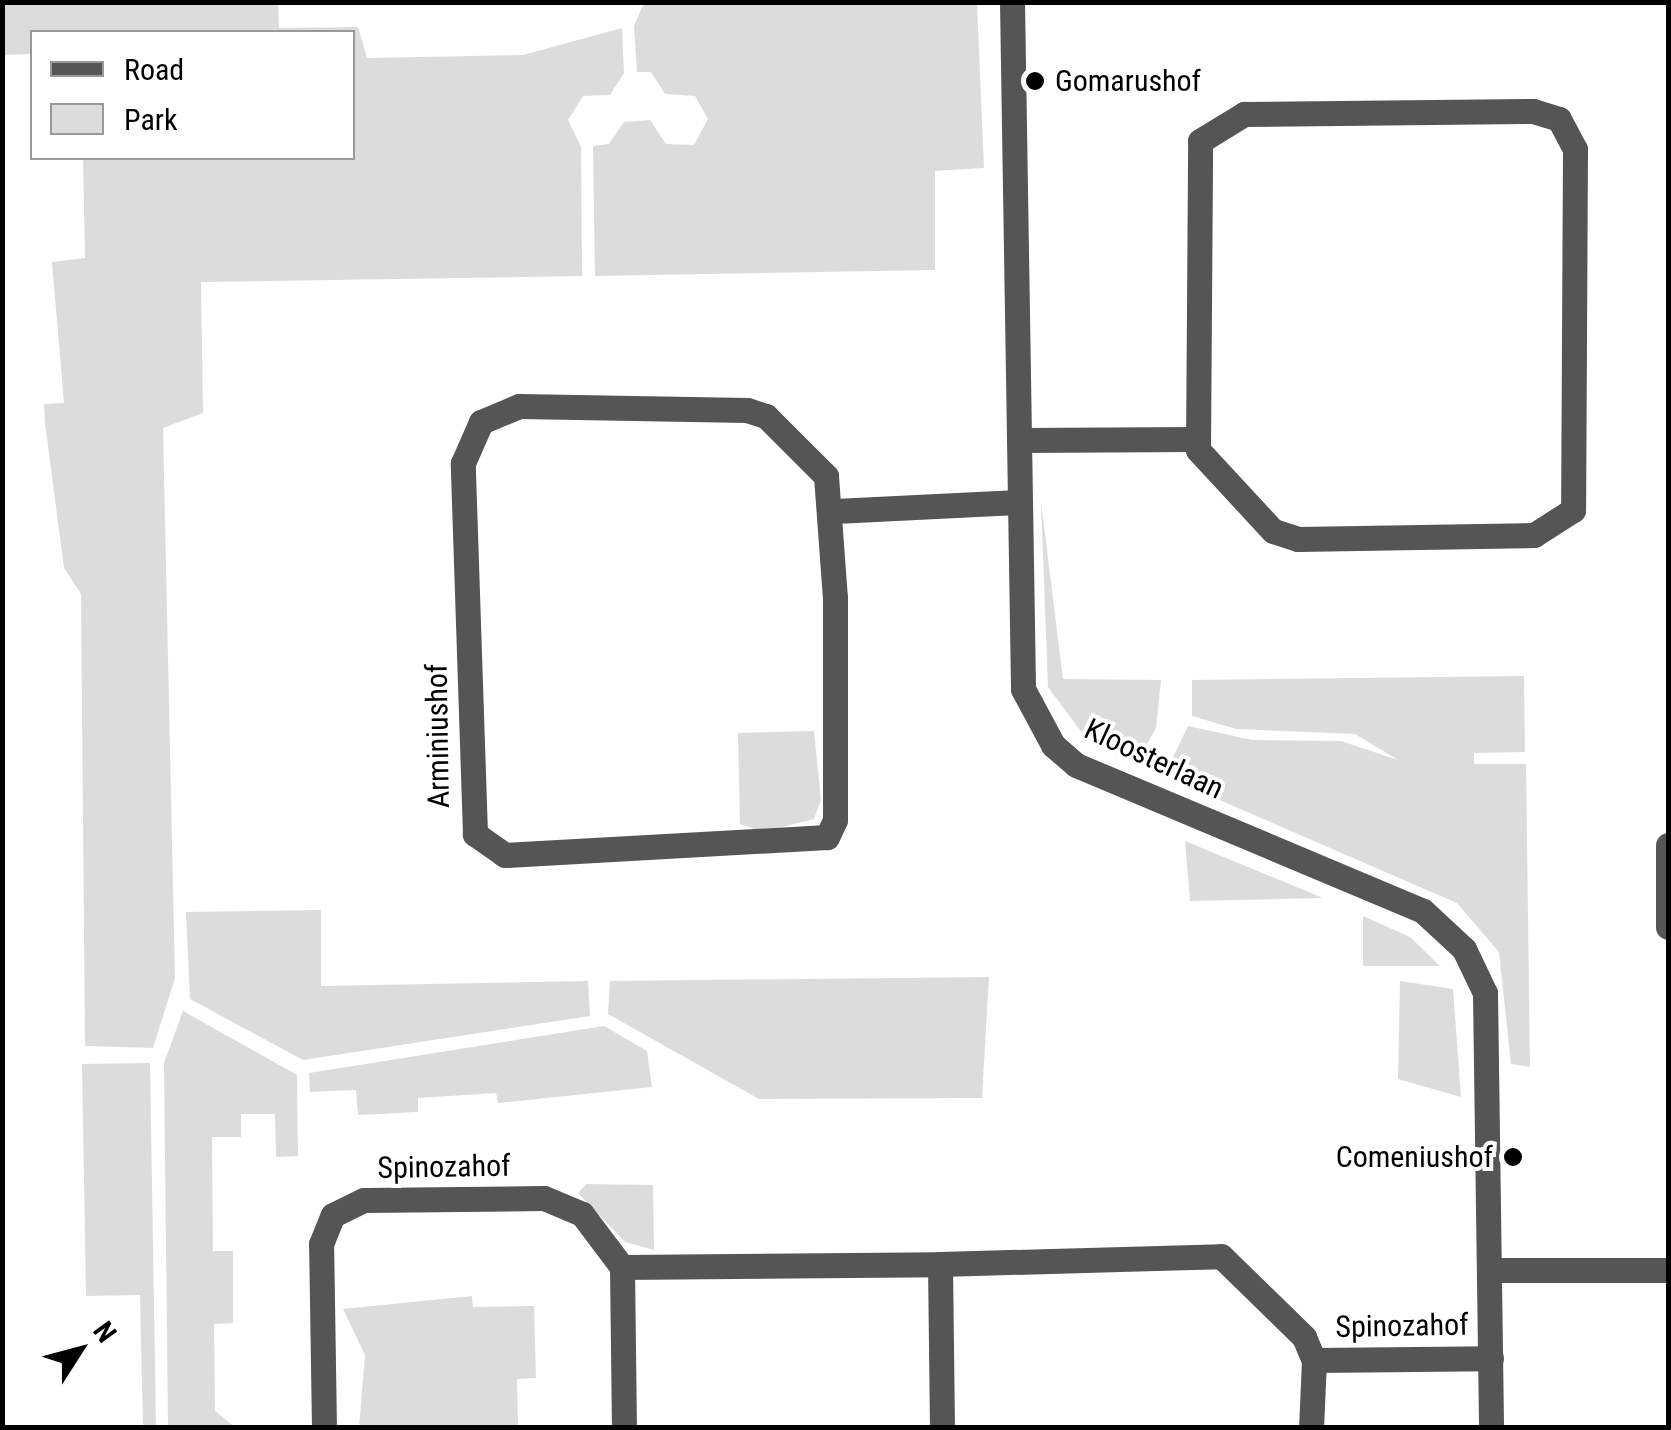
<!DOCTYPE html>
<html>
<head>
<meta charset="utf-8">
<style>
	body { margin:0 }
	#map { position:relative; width:1671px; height:1430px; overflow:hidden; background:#fff; font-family:"Roboto Condensed",sans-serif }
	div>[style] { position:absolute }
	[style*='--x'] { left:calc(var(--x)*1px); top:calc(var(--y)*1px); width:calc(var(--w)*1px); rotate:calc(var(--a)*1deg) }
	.green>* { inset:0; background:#dcdcdc }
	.minor>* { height:25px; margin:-12.5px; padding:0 12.5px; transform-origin:12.5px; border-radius:12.5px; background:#555 }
	.dots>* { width:28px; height:28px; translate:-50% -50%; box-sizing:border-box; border:5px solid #fff; border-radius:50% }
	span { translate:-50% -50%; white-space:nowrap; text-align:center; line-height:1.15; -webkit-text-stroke:8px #fff; paint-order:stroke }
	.poi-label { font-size:30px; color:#000 }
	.left { translate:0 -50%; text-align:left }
	.right { translate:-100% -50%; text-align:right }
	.street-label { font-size:30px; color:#000 }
	.frame { position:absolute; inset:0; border:5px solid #000; pointer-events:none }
	.legend { position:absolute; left:30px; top:30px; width:325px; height:130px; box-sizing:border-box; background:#fff; border:2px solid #999; margin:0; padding:12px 18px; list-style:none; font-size:30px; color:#000 }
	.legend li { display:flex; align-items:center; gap:20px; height:50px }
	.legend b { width:50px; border:2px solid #999 }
	.north { position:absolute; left:30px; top:1300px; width:100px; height:100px; -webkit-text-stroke:8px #fff; paint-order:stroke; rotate:54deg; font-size:28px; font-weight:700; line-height:40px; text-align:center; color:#000 }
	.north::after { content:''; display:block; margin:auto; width:35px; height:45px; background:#000; clip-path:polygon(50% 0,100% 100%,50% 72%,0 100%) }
</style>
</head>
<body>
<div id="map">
	<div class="green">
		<i style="clip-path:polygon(278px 3px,279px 28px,358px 27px,367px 58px,523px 55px,622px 28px,624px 73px,610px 95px,583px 96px,568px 120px,581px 147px,582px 276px,201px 282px,203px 413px,163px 428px,175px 978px,153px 1048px,85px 1046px,81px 594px,64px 568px,45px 423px,44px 404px,64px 403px,52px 262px,85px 258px,83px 158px,352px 158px,352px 32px,32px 32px,32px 54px,3px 55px,3px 4px)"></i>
		<i style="clip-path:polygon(644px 3px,977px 3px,984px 168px,935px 171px,935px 270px,595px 276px,593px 146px,609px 144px,624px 122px,650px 120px,666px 144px,694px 145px,708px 119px,695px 96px,665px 94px,651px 72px,637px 72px,634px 26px)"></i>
		<i style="clip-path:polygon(1041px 502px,1063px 679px,1161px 680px,1156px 728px,1136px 764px,1086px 738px,1048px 687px)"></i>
		<i style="clip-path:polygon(1524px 676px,1525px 752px,1474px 753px,1474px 764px,1526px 764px,1530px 1067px,1511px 1064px,1499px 952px,1457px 903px,1164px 776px,1188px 726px,1252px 740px,1341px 741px,1398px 760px,1355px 734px,1236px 729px,1192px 716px,1192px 680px)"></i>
		<i style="clip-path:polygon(814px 731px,821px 800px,814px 819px,763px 832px,740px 824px,738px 733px)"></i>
		<i style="clip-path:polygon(1185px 841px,1323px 898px,1190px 901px)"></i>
		<i style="clip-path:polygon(321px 910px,321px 986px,588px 981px,590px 1016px,303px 1060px,190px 999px,186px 912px)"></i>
		<i style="clip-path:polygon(1363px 916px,1410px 937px,1440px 966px,1363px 966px)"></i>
		<i style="clip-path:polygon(989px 977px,982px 1098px,759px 1099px,608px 1014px,610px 981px)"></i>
		<i style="clip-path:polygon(1400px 981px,1453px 989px,1461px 1097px,1398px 1079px)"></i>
		<i style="clip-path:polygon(183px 1011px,297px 1075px,298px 1156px,276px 1157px,275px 1114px,241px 1114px,241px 1137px,212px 1137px,213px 1251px,233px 1251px,233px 1323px,214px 1324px,215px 1411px,235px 1427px,168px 1427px,164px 1063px)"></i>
		<i style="clip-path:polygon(604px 1026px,647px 1051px,652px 1087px,498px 1103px,496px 1093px,418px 1098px,418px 1112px,358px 1115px,356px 1090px,310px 1092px,309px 1073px)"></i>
		<i style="clip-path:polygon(150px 1063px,156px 1427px,143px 1428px,140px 1295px,86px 1296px,82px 1064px)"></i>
		<i style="clip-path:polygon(586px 1184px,653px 1185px,654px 1250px,625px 1242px,578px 1193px)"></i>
		<i style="clip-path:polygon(472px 1296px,473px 1307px,534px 1306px,536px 1378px,517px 1379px,518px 1427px,359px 1427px,365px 1355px,343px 1309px)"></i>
	</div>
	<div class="minor">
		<i style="--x:1012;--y:2;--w:687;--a:89.08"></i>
		<i style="--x:1023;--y:689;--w:64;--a:61.8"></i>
		<i style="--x:1053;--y:745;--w:30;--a:41"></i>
		<i style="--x:1076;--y:765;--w:376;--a:22.8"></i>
		<i style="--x:1423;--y:911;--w:56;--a:42.8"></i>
		<i style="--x:1464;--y:949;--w:49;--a:64.5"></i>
		<i style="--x:1485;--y:993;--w:435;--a:89.2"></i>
		<i style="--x:1533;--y:111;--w:27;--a:17"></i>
		<i style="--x:1559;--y:119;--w:34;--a:62"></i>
		<i style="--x:1575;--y:149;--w:361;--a:90.3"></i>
		<i style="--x:1573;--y:510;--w:46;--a:147.3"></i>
		<i style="--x:1534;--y:535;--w:236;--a:179"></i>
		<i style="--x:1298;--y:539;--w:26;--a:-162"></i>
		<i style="--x:1273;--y:531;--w:110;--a:-132.8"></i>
		<i style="--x:1198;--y:450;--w:309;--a:-89.6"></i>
		<i style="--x:1200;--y:141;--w:52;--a:-31.5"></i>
		<i style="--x:1244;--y:114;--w:289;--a:-0.6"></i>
		<i style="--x:519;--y:406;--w:228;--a:1"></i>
		<i style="--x:747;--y:410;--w:20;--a:18"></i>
		<i style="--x:766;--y:416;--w:85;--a:45"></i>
		<i style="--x:826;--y:476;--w:122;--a:85.8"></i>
		<i style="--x:835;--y:598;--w:222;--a:90"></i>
		<i style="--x:835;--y:820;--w:19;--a:115"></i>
		<i style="--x:827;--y:837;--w:323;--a:176.8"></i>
		<i style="--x:505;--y:855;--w:37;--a:-145"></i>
		<i style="--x:475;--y:834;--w:371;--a:-91.9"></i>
		<i style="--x:463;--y:463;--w:45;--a:-66.3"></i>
		<i style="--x:481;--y:422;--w:41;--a:-22.8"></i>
		<i style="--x:1019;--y:440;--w:177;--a:-0.3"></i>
		<i style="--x:835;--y:511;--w:184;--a:-2.8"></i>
		<i style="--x:1668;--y:845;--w:82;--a:90"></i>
		<i style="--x:622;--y:1267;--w:318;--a:-0.5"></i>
		<i style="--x:1491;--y:1270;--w:177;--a:0"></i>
		<i style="--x:1314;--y:1360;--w:177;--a:-0.6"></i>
		<i style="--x:324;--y:1428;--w:184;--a:-90.9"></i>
		<i style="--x:321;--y:1244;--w:31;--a:-68"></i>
		<i style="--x:333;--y:1215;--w:34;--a:-26"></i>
		<i style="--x:364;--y:1200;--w:180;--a:-0.6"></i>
		<i style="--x:544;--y:1198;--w:41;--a:22.8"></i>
		<i style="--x:582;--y:1214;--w:66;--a:53"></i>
		<i style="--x:622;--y:1267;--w:161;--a:89.3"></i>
		<i style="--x:942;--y:1428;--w:164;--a:-90.7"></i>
		<i style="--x:940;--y:1264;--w:281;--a:-1.6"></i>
		<i style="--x:1221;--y:1256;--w:116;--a:44.3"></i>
		<i style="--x:1304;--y:1337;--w:25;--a:67"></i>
		<i style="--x:1314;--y:1360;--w:68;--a:92.5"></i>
	</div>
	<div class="dots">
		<i style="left:1035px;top:81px;background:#000"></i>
		<i style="left:1513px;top:1157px;background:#000"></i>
	</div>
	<div class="poi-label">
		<span class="left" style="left:1055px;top:81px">Gomarushof</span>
		<span class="right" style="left:1493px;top:1157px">Comeniushof</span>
	</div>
	<div class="street-label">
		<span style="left:438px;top:736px;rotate:-91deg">Arminiushof</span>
		<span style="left:1154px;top:759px;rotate:25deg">Kloosterlaan</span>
		<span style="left:444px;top:1167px;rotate:-1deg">Spinozahof</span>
		<span style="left:1402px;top:1326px;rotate:-1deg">Spinozahof</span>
	</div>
	<div class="frame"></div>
	<ul class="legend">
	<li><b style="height:12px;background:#555"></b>Road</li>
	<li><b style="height:28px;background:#dcdcdc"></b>Park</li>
	</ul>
	<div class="north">N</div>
</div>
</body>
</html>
